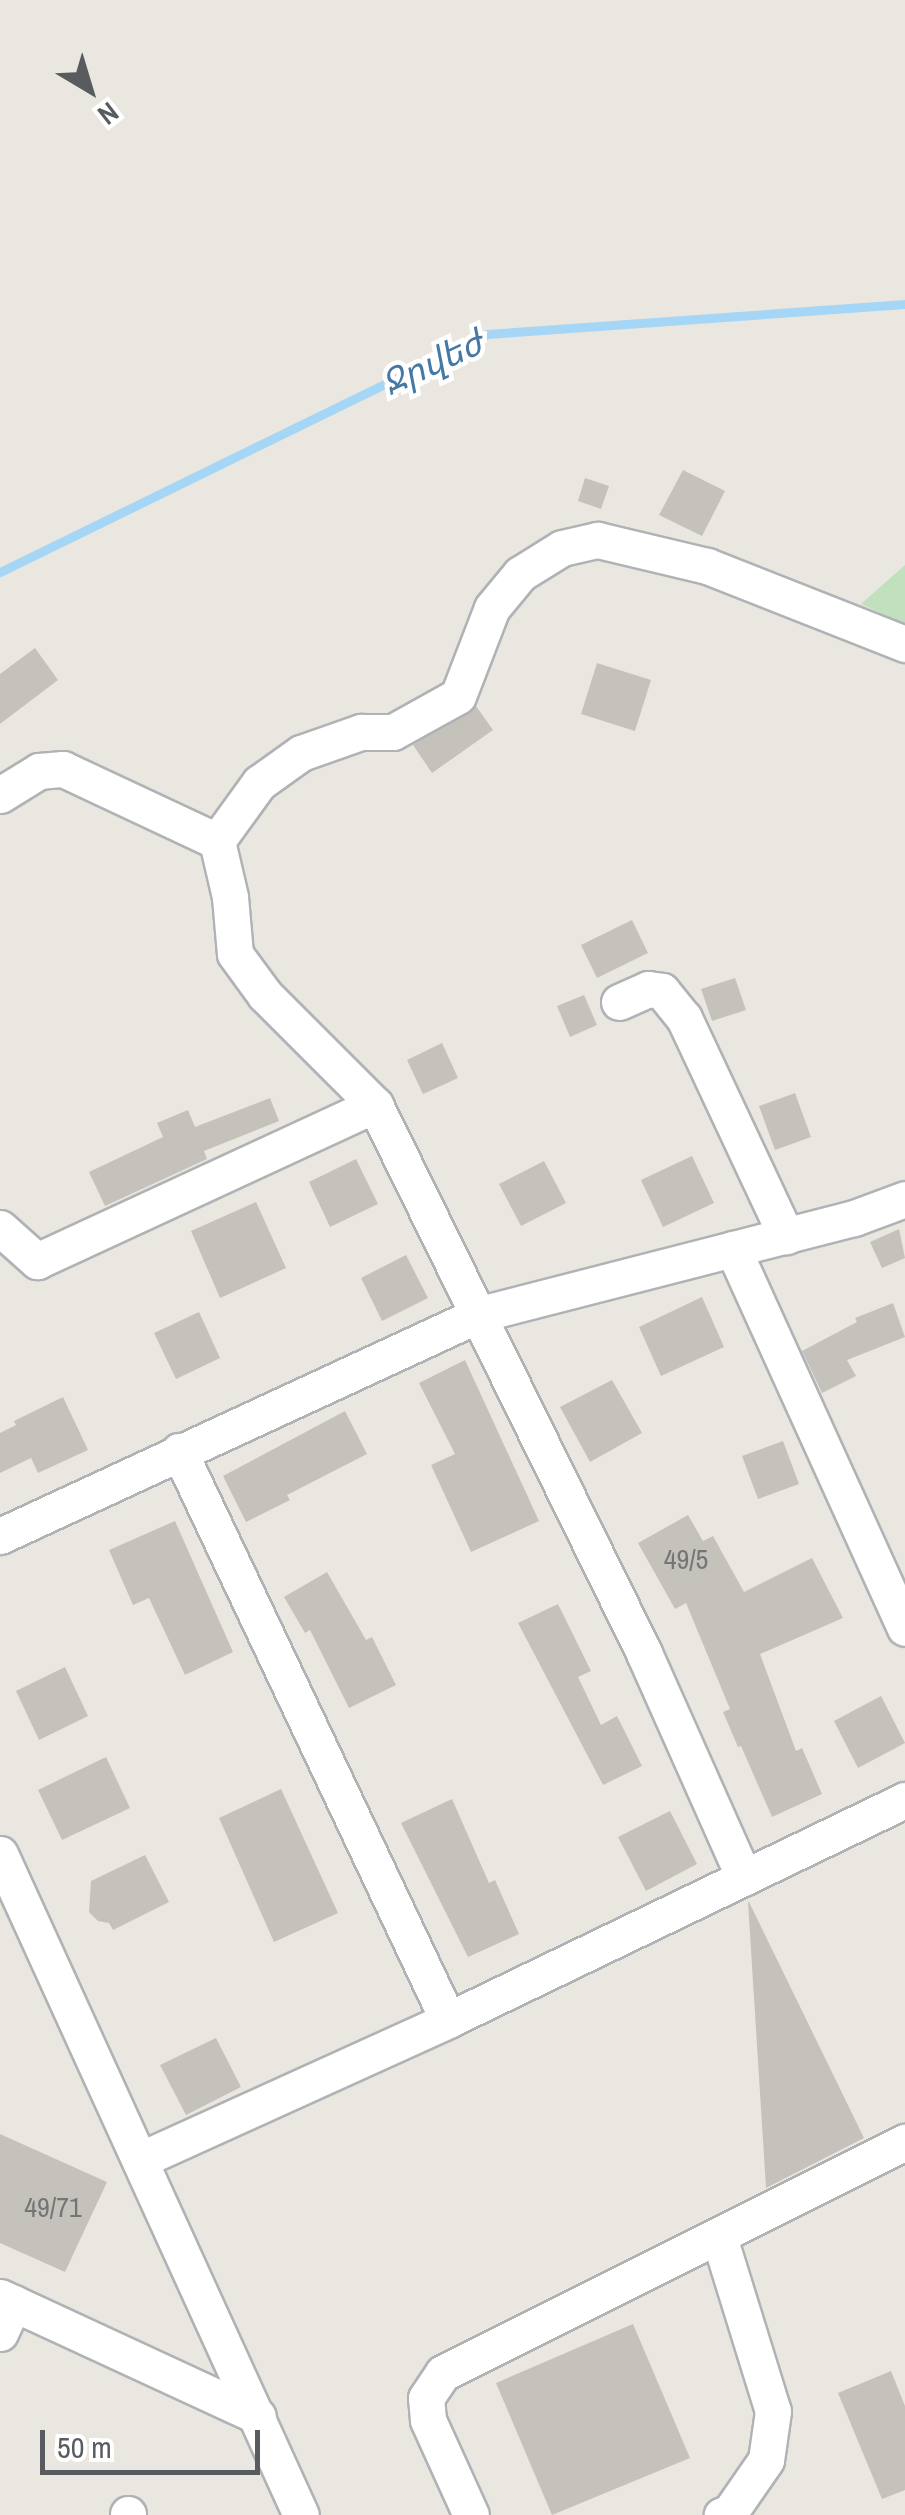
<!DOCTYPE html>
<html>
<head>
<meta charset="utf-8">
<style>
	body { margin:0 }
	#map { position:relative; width:905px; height:2515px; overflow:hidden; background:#eae7e0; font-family:"Archivo Narrow","Noto Sans Armenian",sans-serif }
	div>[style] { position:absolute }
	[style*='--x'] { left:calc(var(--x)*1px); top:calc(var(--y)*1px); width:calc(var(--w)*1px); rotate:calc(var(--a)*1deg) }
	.green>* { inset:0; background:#c0e0be }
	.stream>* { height:9px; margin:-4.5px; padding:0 4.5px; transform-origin:4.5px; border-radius:4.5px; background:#a5d6f5 }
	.building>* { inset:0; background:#c5c2bc }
	.roads { filter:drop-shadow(2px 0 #b0b3b6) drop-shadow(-2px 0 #b0b3b6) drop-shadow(0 2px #b0b3b6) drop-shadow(0 -2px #b0b3b6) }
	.minor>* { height:35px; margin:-17.5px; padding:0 17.5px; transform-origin:17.5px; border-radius:17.5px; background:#fff }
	span { translate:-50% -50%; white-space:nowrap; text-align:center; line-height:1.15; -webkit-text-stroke:9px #fff; paint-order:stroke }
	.number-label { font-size:28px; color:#747676 }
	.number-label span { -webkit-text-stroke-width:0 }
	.water-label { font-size:35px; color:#4678a4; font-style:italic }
	.north { position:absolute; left:40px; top:40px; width:100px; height:100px; -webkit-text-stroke:8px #fff; paint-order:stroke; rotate:142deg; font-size:28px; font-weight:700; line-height:40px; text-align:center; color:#595c5f }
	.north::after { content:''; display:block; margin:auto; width:35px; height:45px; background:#595c5f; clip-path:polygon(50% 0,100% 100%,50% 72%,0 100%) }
	.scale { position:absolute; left:40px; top:2430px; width:220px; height:45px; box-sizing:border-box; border:5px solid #595c5f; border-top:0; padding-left:12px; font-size:30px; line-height:35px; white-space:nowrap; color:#595c5f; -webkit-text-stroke:8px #fff; paint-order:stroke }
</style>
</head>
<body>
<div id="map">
	<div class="green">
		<i style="clip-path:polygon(905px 565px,905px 624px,861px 604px)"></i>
	</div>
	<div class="stream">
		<i style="--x:0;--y:572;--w:542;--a:-26.05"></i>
		<i style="--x:487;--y:334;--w:419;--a:-4.1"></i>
	</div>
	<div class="building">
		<i style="clip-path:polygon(683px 470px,725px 491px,702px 536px,659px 515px)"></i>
		<i style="clip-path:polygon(585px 478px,609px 486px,601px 509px,578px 501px)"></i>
		<i style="clip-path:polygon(35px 648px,58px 680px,0 724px,0 674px)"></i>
		<i style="clip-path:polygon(597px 663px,651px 680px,635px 731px,581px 714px)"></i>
		<i style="clip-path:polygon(476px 706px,493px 730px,432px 773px,413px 745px)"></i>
		<i style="clip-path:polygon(632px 920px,648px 953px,597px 978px,581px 945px)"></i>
		<i style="clip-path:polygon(735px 978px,746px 1010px,712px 1021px,701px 989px)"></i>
		<i style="clip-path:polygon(584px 995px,597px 1025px,570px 1037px,557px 1006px)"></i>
		<i style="clip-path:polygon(442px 1043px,458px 1078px,423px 1094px,407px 1060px)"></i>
		<i style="clip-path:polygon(795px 1093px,811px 1137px,775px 1150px,759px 1106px)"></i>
		<i style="clip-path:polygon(270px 1098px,279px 1121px,204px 1151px,207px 1159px,105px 1206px,89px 1172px,163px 1137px,157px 1123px,188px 1110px,195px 1127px)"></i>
		<i style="clip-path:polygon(692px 1156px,714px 1203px,663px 1227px,641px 1180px)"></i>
		<i style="clip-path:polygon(356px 1159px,378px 1204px,330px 1227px,309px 1182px)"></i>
		<i style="clip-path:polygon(544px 1161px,566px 1203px,521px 1226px,499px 1184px)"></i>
		<i style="clip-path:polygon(256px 1202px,286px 1268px,220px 1298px,191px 1231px)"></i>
		<i style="clip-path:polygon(899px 1229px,905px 1258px,882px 1268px,870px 1242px)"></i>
		<i style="clip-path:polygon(406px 1255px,428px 1298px,382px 1321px,361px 1278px)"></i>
		<i style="clip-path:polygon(702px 1297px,724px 1347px,661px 1376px,639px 1327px)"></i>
		<i style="clip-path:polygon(893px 1303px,905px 1337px,847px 1360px,856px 1376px,822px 1393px,802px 1351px,857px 1322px,855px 1318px)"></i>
		<i style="clip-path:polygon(199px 1312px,220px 1358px,176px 1379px,154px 1333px)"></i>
		<i style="clip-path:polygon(465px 1360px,539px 1521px,471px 1552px,431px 1465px,455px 1454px,419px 1383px)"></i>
		<i style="clip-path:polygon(612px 1380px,642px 1433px,590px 1462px,560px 1407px)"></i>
		<i style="clip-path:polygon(63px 1397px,88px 1450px,38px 1473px,31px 1458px,0 1473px,0 1433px,16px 1425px,14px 1421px)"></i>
		<i style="clip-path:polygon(345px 1411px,367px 1454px,287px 1495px,290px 1500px,246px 1522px,223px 1476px)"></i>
		<i style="clip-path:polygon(783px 1441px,799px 1484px,758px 1499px,742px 1456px)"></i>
		<i style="clip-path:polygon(688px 1515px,703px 1541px,713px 1536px,744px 1592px,812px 1558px,843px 1618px,760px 1654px,796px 1751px,802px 1748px,822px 1794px,772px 1817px,741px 1746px,738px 1747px,723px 1712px,730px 1709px,686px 1603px,675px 1609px,638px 1543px)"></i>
		<i style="clip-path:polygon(175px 1521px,233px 1652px,185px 1675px,149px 1598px,133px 1605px,109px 1550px)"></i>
		<i style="clip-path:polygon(327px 1572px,366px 1640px,372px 1637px,396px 1685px,349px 1708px,310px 1630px,305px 1633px,284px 1597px)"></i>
		<i style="clip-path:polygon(558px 1604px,591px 1671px,578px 1677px,601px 1725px,617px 1716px,642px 1766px,603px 1785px,518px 1623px)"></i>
		<i style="clip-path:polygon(65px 1667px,88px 1716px,39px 1740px,16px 1691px)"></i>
		<i style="clip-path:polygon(881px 1696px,905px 1743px,858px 1768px,834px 1721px)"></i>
		<i style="clip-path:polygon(106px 1757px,130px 1808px,62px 1840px,38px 1790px)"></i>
		<i style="clip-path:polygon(281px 1789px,338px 1913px,274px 1942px,219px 1818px)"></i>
		<i style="clip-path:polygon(452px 1799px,489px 1883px,495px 1880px,519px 1934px,468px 1957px,401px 1823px)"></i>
		<i style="clip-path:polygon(670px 1811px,697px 1864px,646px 1891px,618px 1837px)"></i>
		<i style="clip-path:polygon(145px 1855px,169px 1902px,113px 1930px,109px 1923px,98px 1921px,89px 1912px,91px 1881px)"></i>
		<i style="clip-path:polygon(749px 1902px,864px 2138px,766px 2188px,748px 1902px)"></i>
		<i style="clip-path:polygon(216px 2038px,241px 2087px,186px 2115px,160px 2065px)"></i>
		<i style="clip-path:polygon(0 2134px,107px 2182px,65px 2272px,0 2243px)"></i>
		<i style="clip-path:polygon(633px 2324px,690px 2458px,552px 2515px,496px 2383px)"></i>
		<i style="clip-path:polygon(891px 2371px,905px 2406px,905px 2490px,882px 2499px,838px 2393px)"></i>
	</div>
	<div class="roads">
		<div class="minor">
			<i style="--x:0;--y:795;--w:46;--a:-31.6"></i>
			<i style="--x:39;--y:771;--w:24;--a:-5"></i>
			<i style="--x:63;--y:769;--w:170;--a:25.1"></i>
			<i style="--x:217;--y:841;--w:57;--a:76.9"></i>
			<i style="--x:230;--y:897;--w:57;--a:85"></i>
			<i style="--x:235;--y:954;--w:51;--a:53.8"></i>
			<i style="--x:265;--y:995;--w:156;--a:45"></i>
			<i style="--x:375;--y:1105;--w:610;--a:63.85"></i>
			<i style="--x:644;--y:1653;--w:246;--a:66"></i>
			<i style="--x:217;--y:841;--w:72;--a:-54.1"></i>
			<i style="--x:259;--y:783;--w:52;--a:-35.5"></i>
			<i style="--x:301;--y:753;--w:64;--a:-19.3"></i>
			<i style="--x:361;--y:732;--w:32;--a:0"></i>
			<i style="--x:393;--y:732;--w:74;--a:-29"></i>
			<i style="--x:458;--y:696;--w:94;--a:-68.9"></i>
			<i style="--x:492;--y:608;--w:44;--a:-50.5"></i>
			<i style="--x:520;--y:574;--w:49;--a:-31.8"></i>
			<i style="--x:562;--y:548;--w:37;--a:-13"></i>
			<i style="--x:598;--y:540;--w:112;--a:13.4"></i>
			<i style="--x:707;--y:566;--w:213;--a:21.5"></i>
			<i style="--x:619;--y:1002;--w:32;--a:-24"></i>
			<i style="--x:648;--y:989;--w:14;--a:8"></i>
			<i style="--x:662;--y:991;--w:35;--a:51"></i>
			<i style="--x:684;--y:1018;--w:241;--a:64.9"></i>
			<i style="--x:0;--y:1228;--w:50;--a:41.7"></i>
			<i style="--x:37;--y:1261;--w:372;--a:-24.8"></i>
			<i style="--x:733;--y:1249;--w:416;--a:65.6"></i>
			<i style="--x:179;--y:1451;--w:629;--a:64.7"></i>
			<i style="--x:0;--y:1536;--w:529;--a:-24.82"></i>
			<i style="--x:480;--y:1314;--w:386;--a:-14.4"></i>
			<i style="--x:854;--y:1218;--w:54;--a:-20.4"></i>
			<i style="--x:0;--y:1854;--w:726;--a:65.52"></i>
			<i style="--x:142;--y:2159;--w:336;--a:-24.4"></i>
			<i style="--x:448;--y:2020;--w:507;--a:-25.71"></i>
			<i style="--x:719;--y:2237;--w:182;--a:72.8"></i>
			<i style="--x:773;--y:2411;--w:49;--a:98.1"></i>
			<i style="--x:766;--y:2460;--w:63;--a:124.7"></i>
			<i style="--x:730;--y:2512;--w:9;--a:159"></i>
			<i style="--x:0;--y:2297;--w:284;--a:24.8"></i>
			<i style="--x:0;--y:2333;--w:33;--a:-65"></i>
			<i style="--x:128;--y:2515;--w:1;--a:-90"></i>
			<i style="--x:471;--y:2515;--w:104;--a:-114.4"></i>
			<i style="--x:428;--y:2420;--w:22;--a:-95"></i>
			<i style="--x:426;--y:2398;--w:30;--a:-56"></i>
			<i style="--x:443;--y:2373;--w:517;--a:-26.57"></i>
		</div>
	</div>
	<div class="number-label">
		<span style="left:686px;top:1559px">49/5</span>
		<span style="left:53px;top:2207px">49/71</span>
	</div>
	<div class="water-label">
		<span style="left:432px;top:363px;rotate:-25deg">Ջրվեժ</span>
	</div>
	<div class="north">N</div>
	<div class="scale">50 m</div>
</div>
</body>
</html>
